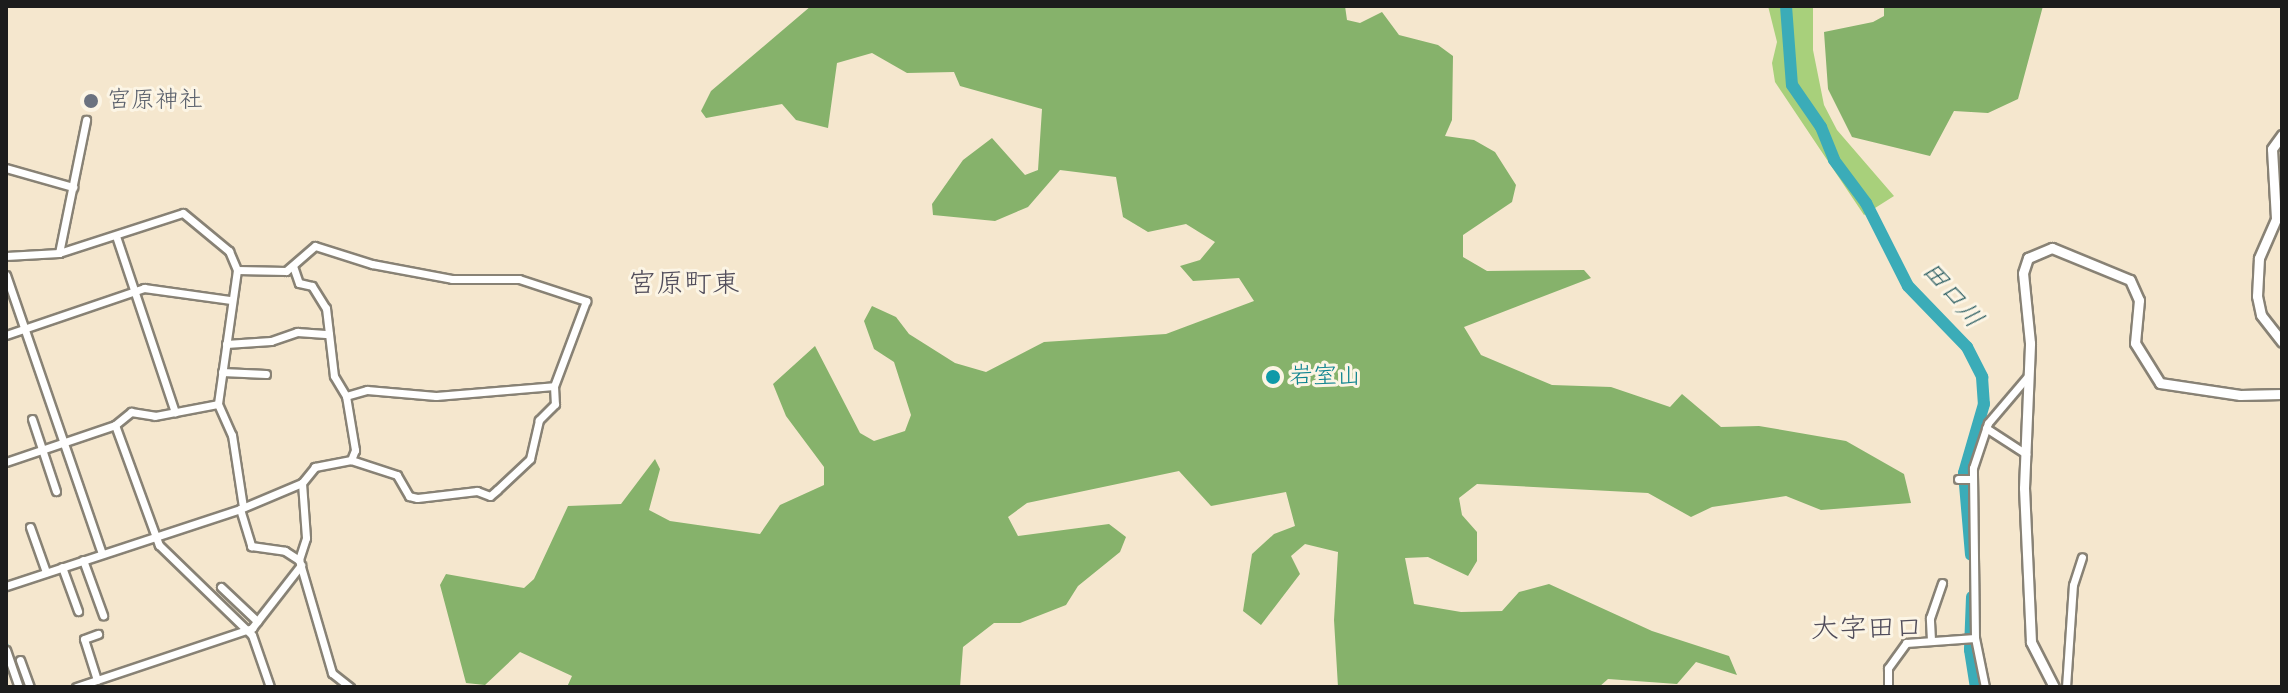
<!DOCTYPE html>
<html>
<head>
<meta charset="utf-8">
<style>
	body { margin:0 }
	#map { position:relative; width:2288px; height:693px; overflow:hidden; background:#f5e7ce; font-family:Kalam,"Klee One",sans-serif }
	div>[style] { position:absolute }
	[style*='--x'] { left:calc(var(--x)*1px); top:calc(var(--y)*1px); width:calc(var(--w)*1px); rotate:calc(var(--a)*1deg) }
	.green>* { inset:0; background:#a8d07b }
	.forest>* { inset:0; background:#86b26b }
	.stream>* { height:2px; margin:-1px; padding:0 1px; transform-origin:1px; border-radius:1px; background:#3bacb8 }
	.river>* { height:12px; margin:-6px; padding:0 6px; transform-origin:6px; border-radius:6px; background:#3bacb8 }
	.roads { filter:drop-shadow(2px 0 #888275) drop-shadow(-2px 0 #888275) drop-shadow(0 2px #888275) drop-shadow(0 -2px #888275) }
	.minor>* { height:7px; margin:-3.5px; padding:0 3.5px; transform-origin:3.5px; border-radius:3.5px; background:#fff }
	.tertiary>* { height:9px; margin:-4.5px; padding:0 4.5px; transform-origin:4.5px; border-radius:4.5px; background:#fff }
	.dots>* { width:22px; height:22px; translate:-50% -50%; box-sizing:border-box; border:4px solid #fcf5e5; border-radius:50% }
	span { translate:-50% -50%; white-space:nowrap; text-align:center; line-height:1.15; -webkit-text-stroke:6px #fcf5e5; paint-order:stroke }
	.worship-label { font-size:24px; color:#5b616d }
	.left { translate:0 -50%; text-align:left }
	.culture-label { font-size:24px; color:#0d838f }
	.water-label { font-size:26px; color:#2a5d62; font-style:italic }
	.quarter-label { font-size:28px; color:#514d5b }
	.frame { position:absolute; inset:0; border:8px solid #1c1c1c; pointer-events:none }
</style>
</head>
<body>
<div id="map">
	<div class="green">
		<i style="clip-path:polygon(1768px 6px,1813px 6px,1813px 50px,1824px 105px,1837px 130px,1894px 196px,1864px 215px,1775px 82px,1772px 63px,1777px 42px)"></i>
	</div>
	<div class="forest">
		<i style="clip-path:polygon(811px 6px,1345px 6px,1347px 20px,1360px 23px,1382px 12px,1399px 35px,1438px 45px,1453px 56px,1452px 120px,1445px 136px,1474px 140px,1495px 152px,1516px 185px,1512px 202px,1463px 235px,1463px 257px,1487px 271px,1584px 270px,1591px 278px,1464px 327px,1481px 355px,1552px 385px,1611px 387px,1670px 407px,1682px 394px,1721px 427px,1759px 426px,1846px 441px,1904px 474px,1911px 503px,1821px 510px,1786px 496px,1712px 507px,1691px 517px,1648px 493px,1477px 484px,1459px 498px,1462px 515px,1477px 532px,1477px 561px,1468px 576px,1428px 557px,1405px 558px,1414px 604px,1461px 612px,1502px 611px,1519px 592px,1549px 584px,1652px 631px,1729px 656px,1737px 675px,1696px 662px,1677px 684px,1608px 679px,1599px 687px,1338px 687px,1334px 620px,1338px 552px,1305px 544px,1291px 556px,1300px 574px,1261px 625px,1243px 611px,1252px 554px,1274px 534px,1295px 526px,1286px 492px,1211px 506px,1179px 471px,1027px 503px,1008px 517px,1018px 536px,1109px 524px,1126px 537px,1120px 552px,1078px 586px,1066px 605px,1020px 623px,994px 623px,963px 647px,960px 687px,567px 687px,572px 676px,520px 652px,485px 685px,466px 683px,440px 585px,446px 574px,524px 588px,534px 579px,568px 506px,621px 504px,655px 459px,660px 469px,649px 510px,670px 521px,760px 534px,780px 505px,824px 485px,824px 467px,786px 416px,773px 384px,815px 346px,860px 433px,874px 441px,905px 431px,911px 415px,894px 362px,874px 349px,864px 321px,872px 306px,896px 317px,909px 334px,955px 363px,986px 372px,1044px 342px,1166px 334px,1254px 301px,1239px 278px,1193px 281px,1180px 266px,1200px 260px,1215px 242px,1186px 224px,1148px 232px,1123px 217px,1116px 177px,1060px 170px,1028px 207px,995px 221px,933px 215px,932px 204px,963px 160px,992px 138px,1025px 175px,1038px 170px,1042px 109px,960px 86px,954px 72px,907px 73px,872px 53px,837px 63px,828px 128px,796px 120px,782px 104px,706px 118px,701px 111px,711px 91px)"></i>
		<i style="clip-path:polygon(1884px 6px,2043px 6px,2018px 99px,1988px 113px,1954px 111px,1930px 156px,1852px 137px,1828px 89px,1824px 32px,1873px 22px,1884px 16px)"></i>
	</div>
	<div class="stream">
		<i style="--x:6;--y:641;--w:49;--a:68.6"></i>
	</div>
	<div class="river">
		<i style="--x:1786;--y:6;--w:79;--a:85.7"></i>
		<i style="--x:1792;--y:85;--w:51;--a:55.4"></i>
		<i style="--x:1821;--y:127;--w:35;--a:68"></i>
		<i style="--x:1834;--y:160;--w:54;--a:53.3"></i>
		<i style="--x:1866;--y:203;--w:93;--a:63.2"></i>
		<i style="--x:1908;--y:286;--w:85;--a:46"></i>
		<i style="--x:1967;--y:347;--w:34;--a:63"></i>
		<i style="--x:1982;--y:377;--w:27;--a:86"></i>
		<i style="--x:1984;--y:404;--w:72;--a:106.2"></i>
		<i style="--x:1964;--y:473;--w:82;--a:85.1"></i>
		<i style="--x:1972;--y:597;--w:53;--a:92.2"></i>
		<i style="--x:1970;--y:650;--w:37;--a:81"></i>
	</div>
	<div class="roads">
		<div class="minor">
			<i style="--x:6;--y:168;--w:70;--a:15.8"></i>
			<i style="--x:116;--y:236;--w:186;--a:71.5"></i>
			<i style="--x:59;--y:253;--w:130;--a:-17.9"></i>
			<i style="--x:183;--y:213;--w:60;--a:39.6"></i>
			<i style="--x:229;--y:251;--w:21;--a:67"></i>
			<i style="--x:237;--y:270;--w:135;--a:98.1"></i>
			<i style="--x:218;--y:404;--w:34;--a:66"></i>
			<i style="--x:232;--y:435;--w:73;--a:81.3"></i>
			<i style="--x:6;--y:256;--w:53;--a:-3.2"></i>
			<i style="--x:59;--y:253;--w:136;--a:-78.5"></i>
			<i style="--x:293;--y:266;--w:18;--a:71"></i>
			<i style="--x:299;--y:283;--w:13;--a:13"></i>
			<i style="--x:312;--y:286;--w:26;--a:58"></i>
			<i style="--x:326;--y:308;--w:68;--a:83.3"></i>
			<i style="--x:334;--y:376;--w:23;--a:59"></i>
			<i style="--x:346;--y:396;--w:55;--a:80.5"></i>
			<i style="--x:355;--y:450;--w:11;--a:112"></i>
			<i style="--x:237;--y:270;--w:49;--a:1.2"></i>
			<i style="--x:286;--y:271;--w:38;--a:-41"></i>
			<i style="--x:315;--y:246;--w:60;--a:17.5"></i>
			<i style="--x:372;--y:264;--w:81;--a:10.6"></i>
			<i style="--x:452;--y:279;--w:67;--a:0"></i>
			<i style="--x:519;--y:279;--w:71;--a:18.2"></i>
			<i style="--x:586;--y:301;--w:91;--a:110.6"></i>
			<i style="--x:554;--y:386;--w:18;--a:87"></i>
			<i style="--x:555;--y:404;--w:23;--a:135"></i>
			<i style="--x:539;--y:420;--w:40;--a:103"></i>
			<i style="--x:530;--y:459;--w:45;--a:136.8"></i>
			<i style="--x:497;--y:490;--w:9;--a:139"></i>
			<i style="--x:490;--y:496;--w:14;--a:-159"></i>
			<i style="--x:477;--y:491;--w:60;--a:173.3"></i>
			<i style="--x:417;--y:498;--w:8;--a:-166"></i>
			<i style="--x:409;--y:496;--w:24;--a:-120"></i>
			<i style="--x:397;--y:475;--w:48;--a:-161.9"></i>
			<i style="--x:351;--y:460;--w:37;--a:169"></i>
			<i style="--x:315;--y:467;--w:21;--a:129"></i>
			<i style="--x:302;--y:483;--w:55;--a:85.8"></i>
			<i style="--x:306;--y:538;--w:23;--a:108"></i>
			<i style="--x:6;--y:275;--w:295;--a:71"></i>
			<i style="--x:6;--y:335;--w:146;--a:-18.8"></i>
			<i style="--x:144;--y:288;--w:88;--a:7.9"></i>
			<i style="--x:226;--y:344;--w:45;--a:-3.8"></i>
			<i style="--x:271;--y:341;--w:28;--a:-19"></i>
			<i style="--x:297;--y:332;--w:32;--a:4"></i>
			<i style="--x:222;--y:372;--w:44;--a:2.6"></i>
			<i style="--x:346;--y:396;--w:22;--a:-16"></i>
			<i style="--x:367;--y:390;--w:69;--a:5"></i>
			<i style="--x:436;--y:396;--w:118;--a:-4.8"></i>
			<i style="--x:32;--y:419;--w:76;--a:71.6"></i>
			<i style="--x:115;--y:425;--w:128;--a:69.9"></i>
			<i style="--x:159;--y:545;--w:129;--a:44.1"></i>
			<i style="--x:252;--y:635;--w:55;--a:70.9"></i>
			<i style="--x:1986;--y:428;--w:48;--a:33"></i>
			<i style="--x:6;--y:462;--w:115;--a:-18.7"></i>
			<i style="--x:115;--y:425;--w:21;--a:-39"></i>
			<i style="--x:131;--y:412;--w:24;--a:9"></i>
			<i style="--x:155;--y:416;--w:64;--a:-10.8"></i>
			<i style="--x:1958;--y:479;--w:14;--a:0"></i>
			<i style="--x:240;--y:509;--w:39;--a:73"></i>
			<i style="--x:251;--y:546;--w:34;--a:8"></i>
			<i style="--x:285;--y:551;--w:17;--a:33"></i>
			<i style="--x:299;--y:560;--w:118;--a:73.7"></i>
			<i style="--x:332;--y:673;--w:23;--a:38"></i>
			<i style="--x:30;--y:527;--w:48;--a:70.4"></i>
			<i style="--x:83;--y:560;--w:59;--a:70"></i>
			<i style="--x:62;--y:567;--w:47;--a:70"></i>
			<i style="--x:6;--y:586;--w:246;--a:-18.2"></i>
			<i style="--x:240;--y:509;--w:67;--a:-22.8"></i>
			<i style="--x:221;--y:587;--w:50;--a:43.4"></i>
			<i style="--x:1931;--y:640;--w:22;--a:-93"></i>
			<i style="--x:1930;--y:618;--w:37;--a:-71"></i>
			<i style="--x:6;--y:650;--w:39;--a:71"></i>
			<i style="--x:20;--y:660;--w:29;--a:70"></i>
			<i style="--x:97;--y:680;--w:43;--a:-107.6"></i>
			<i style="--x:84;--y:639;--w:15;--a:-20"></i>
			<i style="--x:76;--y:687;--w:186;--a:-18.5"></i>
			<i style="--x:252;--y:628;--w:80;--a:-52.1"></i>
			<i style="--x:1888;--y:687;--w:19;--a:-90"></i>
			<i style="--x:1888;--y:668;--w:31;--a:-54"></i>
			<i style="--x:1906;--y:643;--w:69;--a:-4.1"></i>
			<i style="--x:1985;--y:687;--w:50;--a:-101.5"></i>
			<i style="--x:1975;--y:638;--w:170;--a:-90.7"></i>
			<i style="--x:1973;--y:468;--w:47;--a:-71.6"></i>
			<i style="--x:1988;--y:423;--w:62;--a:-49.6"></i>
			<i style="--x:2066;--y:687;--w:102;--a:-86.1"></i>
			<i style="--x:2073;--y:585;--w:29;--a:-72"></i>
		</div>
		<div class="tertiary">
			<i style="--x:2282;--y:135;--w:17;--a:126"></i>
			<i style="--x:2272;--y:149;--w:70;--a:86.7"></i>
			<i style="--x:2276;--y:219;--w:43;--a:113.6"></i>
			<i style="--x:2259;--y:258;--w:38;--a:93"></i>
			<i style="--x:2257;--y:296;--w:19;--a:78"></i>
			<i style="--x:2261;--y:315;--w:34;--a:52"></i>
			<i style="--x:2054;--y:687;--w:51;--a:-117.1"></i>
			<i style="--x:2031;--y:642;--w:154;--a:-92.6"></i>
			<i style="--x:2024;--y:488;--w:145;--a:-87.6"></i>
			<i style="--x:2030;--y:343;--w:70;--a:-95.7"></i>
			<i style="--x:2023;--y:273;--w:16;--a:-72"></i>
			<i style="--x:2028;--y:258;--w:26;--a:-23"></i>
			<i style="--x:2052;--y:248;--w:84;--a:22.3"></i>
			<i style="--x:2130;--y:280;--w:22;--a:66"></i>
			<i style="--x:2139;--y:300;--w:43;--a:95.3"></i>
			<i style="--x:2135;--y:343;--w:47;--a:58"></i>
			<i style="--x:2160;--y:383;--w:81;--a:8.5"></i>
			<i style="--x:2240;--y:395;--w:42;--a:-1.4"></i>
		</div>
	</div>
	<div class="dots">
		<i style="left:91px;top:101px;background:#6b7280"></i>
		<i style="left:1273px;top:377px;background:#0f9aa8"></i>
	</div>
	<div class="worship-label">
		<span class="left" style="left:107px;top:101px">宮原神社</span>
	</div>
	<div class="culture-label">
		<span class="left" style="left:1289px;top:377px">岩室山</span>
	</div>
	<div class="water-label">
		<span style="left:1951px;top:296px;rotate:49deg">田口川</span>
	</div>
	<div class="quarter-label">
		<span style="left:684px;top:285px">宮原町東</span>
		<span style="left:1867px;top:630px">大字田口</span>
	</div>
	<div class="frame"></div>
</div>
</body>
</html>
